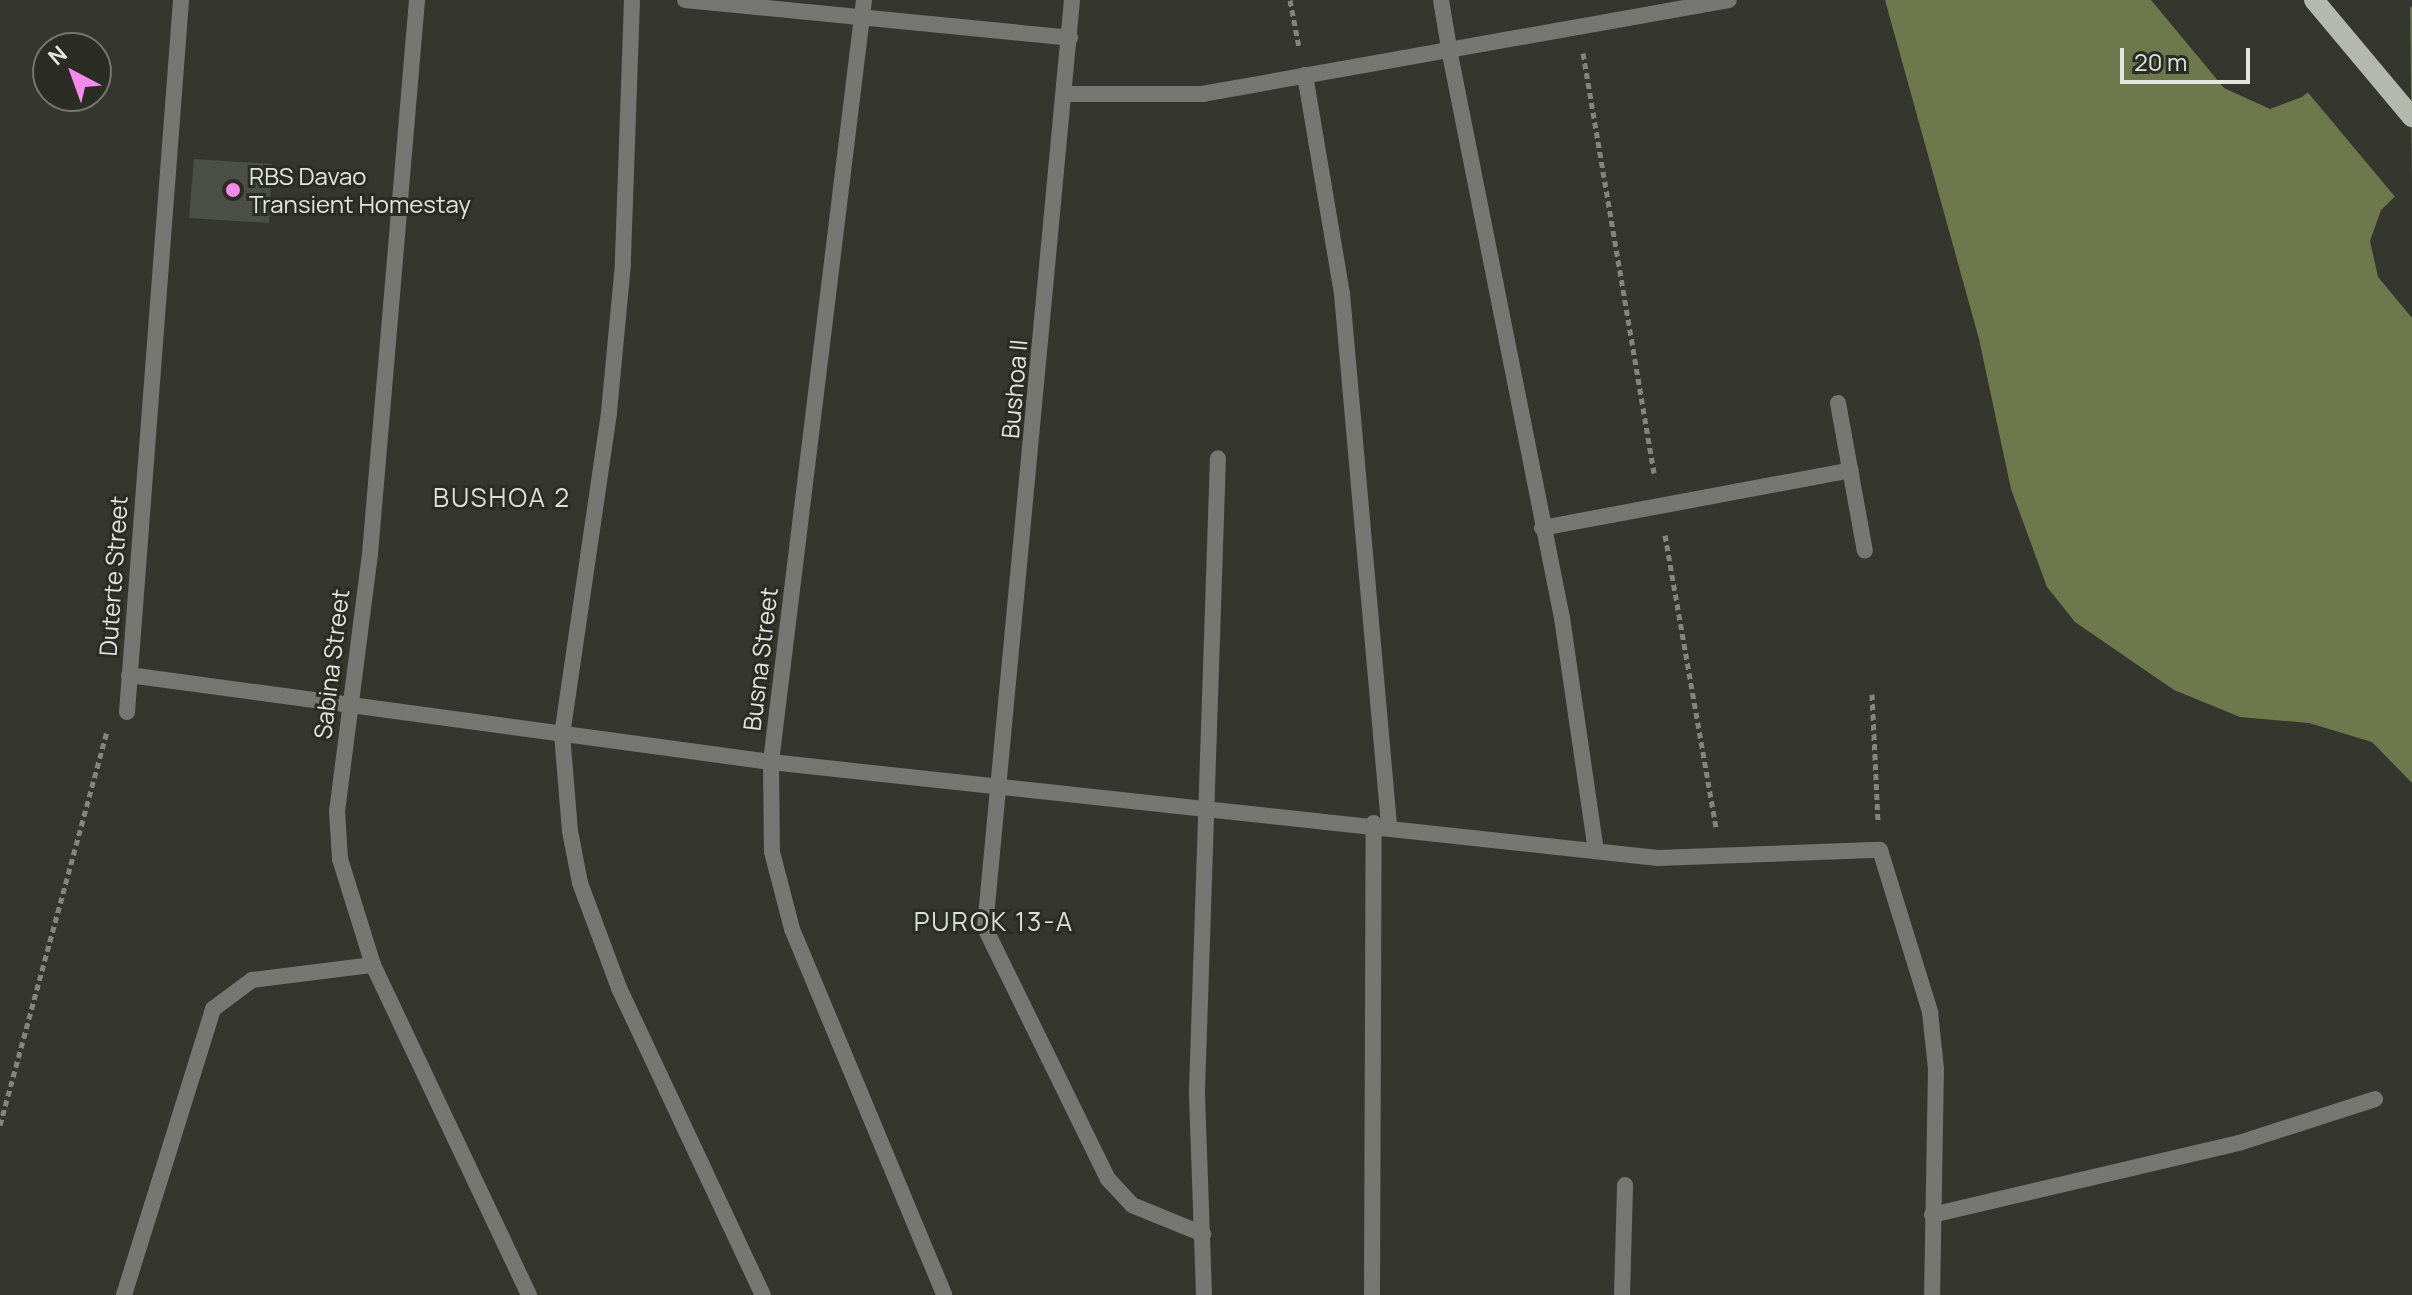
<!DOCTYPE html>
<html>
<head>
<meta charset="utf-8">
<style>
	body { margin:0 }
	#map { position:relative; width:2412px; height:1295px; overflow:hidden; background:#35372f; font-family:Manrope,sans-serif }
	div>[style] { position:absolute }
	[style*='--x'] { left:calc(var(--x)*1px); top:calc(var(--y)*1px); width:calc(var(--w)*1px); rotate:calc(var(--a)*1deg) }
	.water>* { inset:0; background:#6e784d }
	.pier>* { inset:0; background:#35372f }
	.building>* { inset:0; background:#4c4f46 }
	.path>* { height:5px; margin-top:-2.5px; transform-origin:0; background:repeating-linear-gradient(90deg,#83857e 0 6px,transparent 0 10px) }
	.service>* { height:16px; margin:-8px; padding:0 8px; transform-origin:8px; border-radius:8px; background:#767773 }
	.minor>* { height:16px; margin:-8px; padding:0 8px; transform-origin:8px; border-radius:8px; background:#767773 }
	.primary>* { height:20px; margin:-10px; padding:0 10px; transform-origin:10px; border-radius:10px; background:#b5b8af }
	.dots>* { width:22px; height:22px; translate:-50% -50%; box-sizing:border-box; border:4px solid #2b2d25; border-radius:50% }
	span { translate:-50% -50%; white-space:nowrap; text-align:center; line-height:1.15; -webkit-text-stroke:6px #2b2d25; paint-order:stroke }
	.poi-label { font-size:24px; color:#e2e4de }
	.left { translate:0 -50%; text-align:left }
	.street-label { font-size:24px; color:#e2e4de }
	.neighbourhood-label { font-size:26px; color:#dcdfd4; letter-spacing:2px }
	.north { position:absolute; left:32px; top:32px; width:80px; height:80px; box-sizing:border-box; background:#2b2d25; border:2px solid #74766f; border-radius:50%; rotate:319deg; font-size:22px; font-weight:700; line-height:32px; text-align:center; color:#e2e4de }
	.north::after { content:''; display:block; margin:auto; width:28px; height:36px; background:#f589ee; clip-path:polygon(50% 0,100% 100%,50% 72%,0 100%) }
	.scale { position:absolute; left:2120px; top:48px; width:130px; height:36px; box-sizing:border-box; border:4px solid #e2e4de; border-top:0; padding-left:10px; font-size:24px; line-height:28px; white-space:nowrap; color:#e2e4de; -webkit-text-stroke:6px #2b2d25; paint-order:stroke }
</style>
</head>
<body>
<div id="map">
	<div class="water">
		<i style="clip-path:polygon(1885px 0,2151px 0,2224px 88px,2270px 109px,2302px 97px,2412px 6px,2412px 180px,2381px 210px,2370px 241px,2378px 277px,2412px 318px,2412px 783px,2372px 742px,2309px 723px,2240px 717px,2174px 690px,2075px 622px,2047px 587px,2011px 489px,1979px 339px)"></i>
	</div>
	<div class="pier">
		<i style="clip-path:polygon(2410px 3px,2412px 185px,2396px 198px,2305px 89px)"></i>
	</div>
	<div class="building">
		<i style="clip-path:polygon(194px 159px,272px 164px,269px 223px,189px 218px)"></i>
	</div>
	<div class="path">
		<i style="--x:1290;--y:0;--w:48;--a:79.2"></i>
		<i style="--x:1583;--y:53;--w:430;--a:80.4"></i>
		<i style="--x:1665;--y:535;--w:297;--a:80.1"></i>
		<i style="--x:1872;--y:694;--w:126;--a:87.3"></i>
		<i style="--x:0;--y:1125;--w:407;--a:-74.8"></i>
	</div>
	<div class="service">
		<i style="--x:1441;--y:0;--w:55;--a:80.5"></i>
		<i style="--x:1932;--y:1215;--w:315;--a:-13.2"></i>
		<i style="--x:2239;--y:1143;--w:143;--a:-17.9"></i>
	</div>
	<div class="minor">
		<i style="--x:417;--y:0;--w:556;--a:94.85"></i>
		<i style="--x:370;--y:554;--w:259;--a:97.3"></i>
		<i style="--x:337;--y:811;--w:48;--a:86.4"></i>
		<i style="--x:340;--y:859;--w:111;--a:72.7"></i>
		<i style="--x:373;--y:965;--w:365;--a:64.7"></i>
		<i style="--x:632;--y:0;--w:264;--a:92"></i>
		<i style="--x:623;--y:264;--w:150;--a:95.4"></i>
		<i style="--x:609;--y:413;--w:324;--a:98.3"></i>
		<i style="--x:562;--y:734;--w:97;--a:85.3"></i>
		<i style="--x:570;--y:831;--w:53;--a:79.1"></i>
		<i style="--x:580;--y:883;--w:112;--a:69.6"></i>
		<i style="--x:619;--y:988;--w:339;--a:64.9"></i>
		<i style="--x:685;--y:0;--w:387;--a:5.6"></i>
		<i style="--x:864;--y:0;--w:768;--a:96.96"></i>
		<i style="--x:771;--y:762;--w:90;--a:89.4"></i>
		<i style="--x:772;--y:852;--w:80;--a:75.4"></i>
		<i style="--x:792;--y:929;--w:396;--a:67.4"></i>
		<i style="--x:1072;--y:0;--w:932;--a:95.36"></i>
		<i style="--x:985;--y:928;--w:280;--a:63.9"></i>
		<i style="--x:1108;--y:1179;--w:35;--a:47"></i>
		<i style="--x:1132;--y:1205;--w:77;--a:22.2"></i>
		<i style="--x:1450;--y:54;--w:575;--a:78.77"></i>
		<i style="--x:1562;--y:618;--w:234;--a:81.7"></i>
		<i style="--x:1305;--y:75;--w:222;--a:80.4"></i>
		<i style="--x:1342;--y:294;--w:533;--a:84.94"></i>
		<i style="--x:1065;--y:94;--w:137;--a:0"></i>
		<i style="--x:1202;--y:94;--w:535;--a:-10.11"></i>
		<i style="--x:1838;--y:403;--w:150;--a:79.7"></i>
		<i style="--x:1542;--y:528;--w:314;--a:-10.6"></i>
		<i style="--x:129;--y:675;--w:648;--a:7.72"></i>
		<i style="--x:771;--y:762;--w:892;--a:6.18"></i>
		<i style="--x:1658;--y:858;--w:222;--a:-2.1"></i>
		<i style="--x:1880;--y:850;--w:170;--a:72.8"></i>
		<i style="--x:1930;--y:1012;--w:57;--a:84"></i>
		<i style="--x:1936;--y:1069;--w:226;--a:91"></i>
		<i style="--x:127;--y:712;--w:714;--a:-85.66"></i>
		<i style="--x:124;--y:1295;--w:300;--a:-72.7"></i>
		<i style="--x:213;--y:1009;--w:49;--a:-36.6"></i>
		<i style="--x:252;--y:980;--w:122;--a:-7.1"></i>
		<i style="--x:1204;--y:1295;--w:205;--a:-92"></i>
		<i style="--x:1197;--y:1090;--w:632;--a:-88.1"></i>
		<i style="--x:1372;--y:1295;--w:472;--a:-89.8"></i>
		<i style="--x:1622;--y:1295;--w:110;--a:-88.4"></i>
	</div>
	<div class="primary">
		<i style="--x:2314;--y:0;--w:153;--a:50.1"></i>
	</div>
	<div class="dots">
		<i style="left:233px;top:190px;background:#f589ee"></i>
	</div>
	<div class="poi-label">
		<span class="left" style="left:249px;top:190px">RBS Davao<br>Transient Homestay</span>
	</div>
	<div class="street-label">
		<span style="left:1014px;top:389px;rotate:-85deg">Bushoa II</span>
		<span style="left:113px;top:576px;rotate:-86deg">Duterte Street</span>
		<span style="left:760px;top:659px;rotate:-83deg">Busna Street</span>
		<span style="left:331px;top:664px;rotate:-83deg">Sabina Street</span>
	</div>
	<div class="neighbourhood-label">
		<span style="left:502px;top:498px">BUSHOA 2</span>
		<span style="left:994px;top:922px">PUROK 13-A</span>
	</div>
	<div class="north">N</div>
	<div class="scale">20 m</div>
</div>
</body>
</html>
